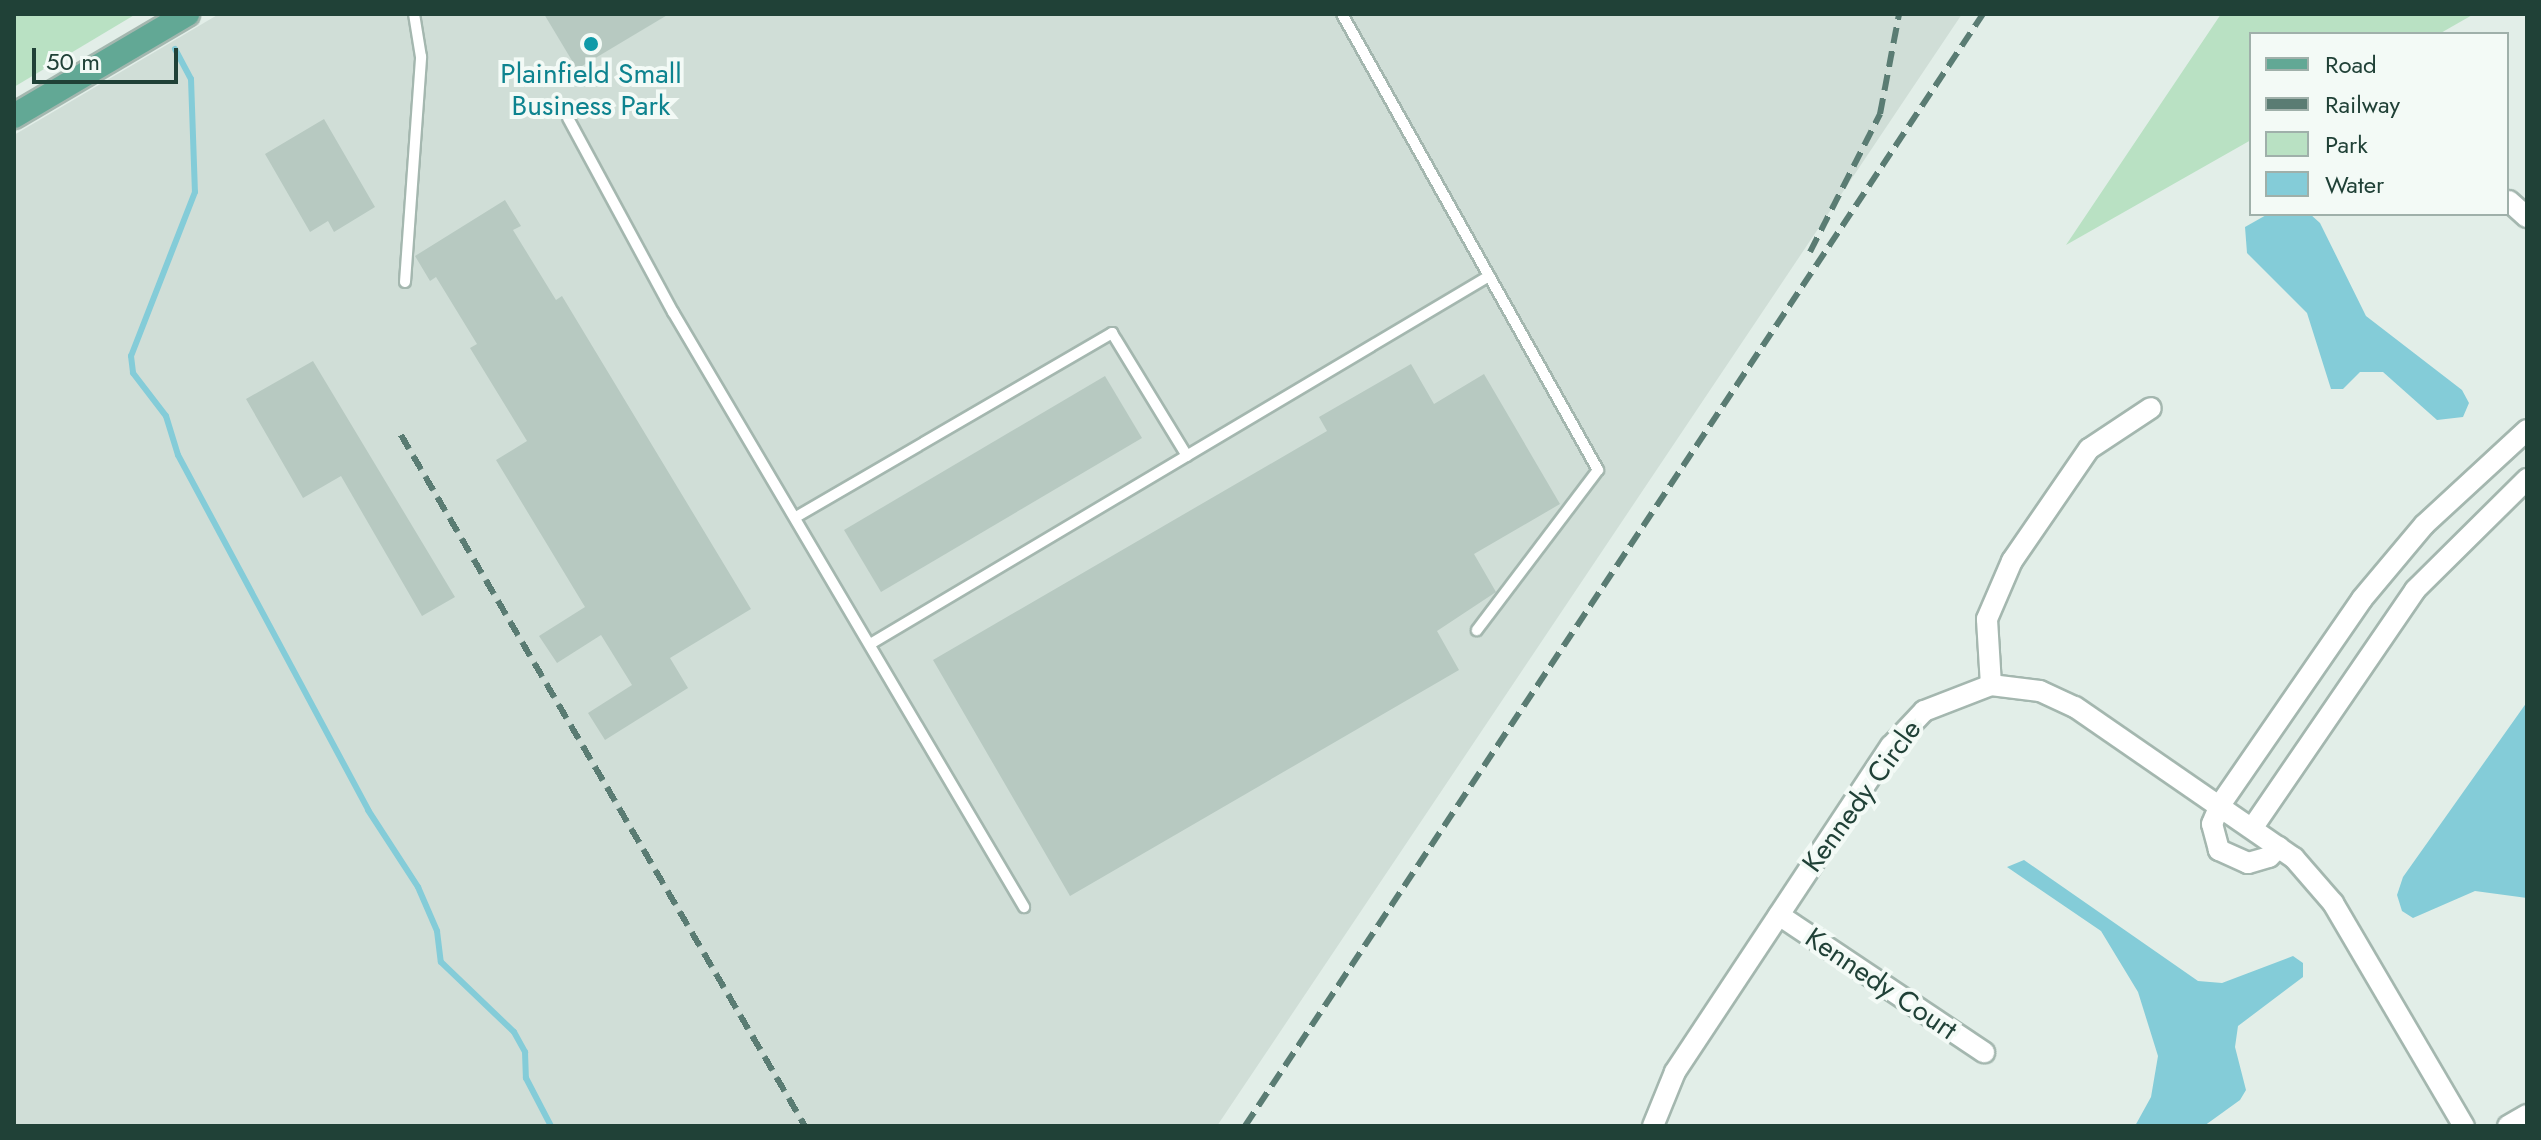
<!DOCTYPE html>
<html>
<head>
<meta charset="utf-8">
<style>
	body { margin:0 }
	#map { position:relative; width:2541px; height:1140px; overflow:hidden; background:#e2eee8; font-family:Jost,sans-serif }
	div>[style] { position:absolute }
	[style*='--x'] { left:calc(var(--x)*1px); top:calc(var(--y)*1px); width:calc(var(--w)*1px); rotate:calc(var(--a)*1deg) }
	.built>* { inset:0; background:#d0ded7 }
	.green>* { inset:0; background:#b9e1c3 }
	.water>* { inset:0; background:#84ccd8 }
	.stream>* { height:6px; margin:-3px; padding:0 3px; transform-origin:3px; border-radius:3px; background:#84ccd8 }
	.building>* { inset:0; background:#b7c9c1 }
	.roads { filter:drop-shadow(2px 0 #a4b7af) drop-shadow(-2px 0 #a4b7af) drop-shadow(0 2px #a4b7af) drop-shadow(0 -2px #a4b7af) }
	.service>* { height:10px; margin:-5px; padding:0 5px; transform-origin:5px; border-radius:5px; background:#fff }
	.minor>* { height:20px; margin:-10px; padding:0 10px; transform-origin:10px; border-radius:10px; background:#fff }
	.primary>* { height:24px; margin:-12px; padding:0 12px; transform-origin:12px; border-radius:12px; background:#62a895 }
	.rail>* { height:6px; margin-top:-3px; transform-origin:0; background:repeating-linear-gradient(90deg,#5a7c73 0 16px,transparent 0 24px) }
	.dots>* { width:22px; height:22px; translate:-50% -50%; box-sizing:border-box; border:4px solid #f3faf6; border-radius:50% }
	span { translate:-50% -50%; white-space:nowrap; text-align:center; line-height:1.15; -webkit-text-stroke:8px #f3faf6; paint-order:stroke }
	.culture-label { font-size:28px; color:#0d838f }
	.street-label { font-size:28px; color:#204137 }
	.frame { position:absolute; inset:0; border:16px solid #204137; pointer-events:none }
	.legend { position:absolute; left:2249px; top:32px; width:260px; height:184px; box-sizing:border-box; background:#f3faf6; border:2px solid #9fb0aa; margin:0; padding:10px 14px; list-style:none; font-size:24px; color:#204137 }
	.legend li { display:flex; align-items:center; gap:16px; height:40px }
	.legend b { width:40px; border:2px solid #9fb0aa }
	.scale { position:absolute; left:32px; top:48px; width:146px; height:36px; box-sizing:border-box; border:4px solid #204137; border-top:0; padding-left:10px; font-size:24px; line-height:28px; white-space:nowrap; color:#204137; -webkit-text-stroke:6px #f3faf6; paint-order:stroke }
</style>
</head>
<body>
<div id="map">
	<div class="built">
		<i style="clip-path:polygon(219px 14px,1962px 14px,1217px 1126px,14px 1126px,14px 135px)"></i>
	</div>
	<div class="green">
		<i style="clip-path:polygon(14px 14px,136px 14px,14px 87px)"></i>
		<i style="clip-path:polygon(2221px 14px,2474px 14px,2439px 34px,2251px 34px,2251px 140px,2066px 245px)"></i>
	</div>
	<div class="water">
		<i style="clip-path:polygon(2268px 214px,2310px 214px,2320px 223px,2366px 316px,2462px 390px,2469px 403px,2463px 417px,2437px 420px,2383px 372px,2360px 372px,2343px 389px,2331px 389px,2307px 313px,2247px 253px,2245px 227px)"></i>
		<i style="clip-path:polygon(2527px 702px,2527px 898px,2475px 891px,2413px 918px,2402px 911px,2397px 895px,2403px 877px)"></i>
		<i style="clip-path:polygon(2024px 860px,2198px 981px,2222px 983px,2293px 956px,2303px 963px,2303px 977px,2238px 1026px,2235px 1047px,2246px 1090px,2240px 1100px,2204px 1126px,2135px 1126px,2151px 1097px,2158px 1056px,2138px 992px,2101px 931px,2007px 867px)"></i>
	</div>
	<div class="stream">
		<i style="--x:175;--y:49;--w:34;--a:62"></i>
		<i style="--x:191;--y:79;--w:113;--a:88"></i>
		<i style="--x:195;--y:192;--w:176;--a:111.3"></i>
		<i style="--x:131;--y:356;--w:17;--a:83"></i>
		<i style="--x:133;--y:373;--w:54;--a:52.5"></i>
		<i style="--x:166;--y:416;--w:41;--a:72.9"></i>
		<i style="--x:178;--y:455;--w:403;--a:61.8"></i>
		<i style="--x:368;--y:810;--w:92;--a:57"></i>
		<i style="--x:418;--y:887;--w:48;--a:66.6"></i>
		<i style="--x:437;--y:931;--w:31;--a:83"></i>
		<i style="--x:441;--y:962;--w:101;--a:43.8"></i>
		<i style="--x:514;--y:1032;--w:23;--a:61"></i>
		<i style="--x:525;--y:1052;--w:26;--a:88"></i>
		<i style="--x:526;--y:1078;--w:54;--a:62.5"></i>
	</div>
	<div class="building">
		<i style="clip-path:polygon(544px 14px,669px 14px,577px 69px)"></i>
		<i style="clip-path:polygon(324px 119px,375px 207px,334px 232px,328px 221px,310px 232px,265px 154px)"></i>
		<i style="clip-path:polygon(505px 200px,521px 226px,513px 230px,556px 300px,562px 296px,751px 609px,670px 658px,688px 688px,605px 740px,588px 713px,632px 685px,601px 635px,557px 663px,539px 636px,585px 607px,496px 460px,527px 441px,470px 348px,477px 344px,436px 277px,430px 281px,415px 256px)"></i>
		<i style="clip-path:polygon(313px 361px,455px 597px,422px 616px,341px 476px,303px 498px,246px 399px)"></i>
		<i style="clip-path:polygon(1411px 364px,1434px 404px,1484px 374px,1560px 504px,1474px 554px,1496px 592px,1437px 631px,1459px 670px,1070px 896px,933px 660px,1327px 431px,1319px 417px)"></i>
		<i style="clip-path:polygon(1105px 376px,1142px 438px,881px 592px,844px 530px)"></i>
	</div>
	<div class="roads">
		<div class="service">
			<i style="--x:1342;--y:14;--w:523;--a:60.69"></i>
			<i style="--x:1598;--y:470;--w:201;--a:127.1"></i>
			<i style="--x:568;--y:118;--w:221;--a:61.6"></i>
			<i style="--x:673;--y:312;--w:691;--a:59.46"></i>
			<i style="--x:405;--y:282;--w:226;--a:-85.9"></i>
			<i style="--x:421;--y:57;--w:44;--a:-99.2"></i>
			<i style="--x:796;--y:517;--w:366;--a:-30.2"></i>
			<i style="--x:1112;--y:333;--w:144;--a:58.6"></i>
			<i style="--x:872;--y:643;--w:718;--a:-30.74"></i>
		</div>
		<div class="minor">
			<i style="--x:2509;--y:201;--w:24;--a:42"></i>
			<i style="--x:1991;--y:685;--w:66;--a:-93.5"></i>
			<i style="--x:1987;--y:619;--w:63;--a:-66.7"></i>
			<i style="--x:2012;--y:561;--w:136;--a:-55.5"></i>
			<i style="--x:2089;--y:449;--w:74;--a:-33.5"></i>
			<i style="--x:2253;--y:827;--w:287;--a:-55.6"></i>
			<i style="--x:2415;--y:590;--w:158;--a:-44.7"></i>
			<i style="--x:2279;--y:847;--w:14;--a:135"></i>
			<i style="--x:2269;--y:857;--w:22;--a:164"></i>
			<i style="--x:2248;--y:863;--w:32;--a:-156"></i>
			<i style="--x:2219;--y:850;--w:27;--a:-105"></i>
			<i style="--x:2212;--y:824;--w:21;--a:-67"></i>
			<i style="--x:2220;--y:805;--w:250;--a:-55.4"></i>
			<i style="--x:2362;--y:599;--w:97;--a:-50"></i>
			<i style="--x:2424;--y:525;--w:140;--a:-42.7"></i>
			<i style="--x:1779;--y:915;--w:247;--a:33.8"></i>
			<i style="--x:1653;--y:1126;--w:58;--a:-67.8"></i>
			<i style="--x:1675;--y:1072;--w:391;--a:-56.5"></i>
			<i style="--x:1891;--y:746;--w:48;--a:-46.7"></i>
			<i style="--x:1924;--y:711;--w:72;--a:-21.2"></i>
			<i style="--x:1991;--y:685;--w:49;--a:7"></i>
			<i style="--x:2040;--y:691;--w:38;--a:25"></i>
			<i style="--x:2075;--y:707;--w:266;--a:34.6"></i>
			<i style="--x:2294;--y:858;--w:60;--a:49.1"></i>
			<i style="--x:2333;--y:903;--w:259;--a:59.6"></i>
			<i style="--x:2508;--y:1126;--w:22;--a:-30"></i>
		</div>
		<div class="primary">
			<i style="--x:14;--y:116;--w:201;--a:-30.5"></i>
		</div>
	</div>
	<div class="rail">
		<i style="--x:1810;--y:252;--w:155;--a:-63.1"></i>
		<i style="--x:1880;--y:114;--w:102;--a:-79.2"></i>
		<i style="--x:401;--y:435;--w:800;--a:59.69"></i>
		<i style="--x:1245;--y:1126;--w:1335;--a:-56.43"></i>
	</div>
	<div class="dots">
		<i style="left:591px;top:44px;background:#0f9aa8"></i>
	</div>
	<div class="culture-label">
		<span style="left:591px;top:90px">Plainfield Small<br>Business Park</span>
	</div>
	<div class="street-label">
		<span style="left:1862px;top:796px;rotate:-54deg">Kennedy Circle</span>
		<span style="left:1881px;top:984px;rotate:34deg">Kennedy Court</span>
	</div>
	<div class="frame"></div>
	<ul class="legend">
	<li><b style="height:10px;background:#62a895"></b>Road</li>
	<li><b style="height:10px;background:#5a7c73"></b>Railway</li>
	<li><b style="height:22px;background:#b9e1c3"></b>Park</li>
	<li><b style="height:22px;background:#84ccd8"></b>Water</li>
	</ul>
	<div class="scale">50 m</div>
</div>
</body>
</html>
